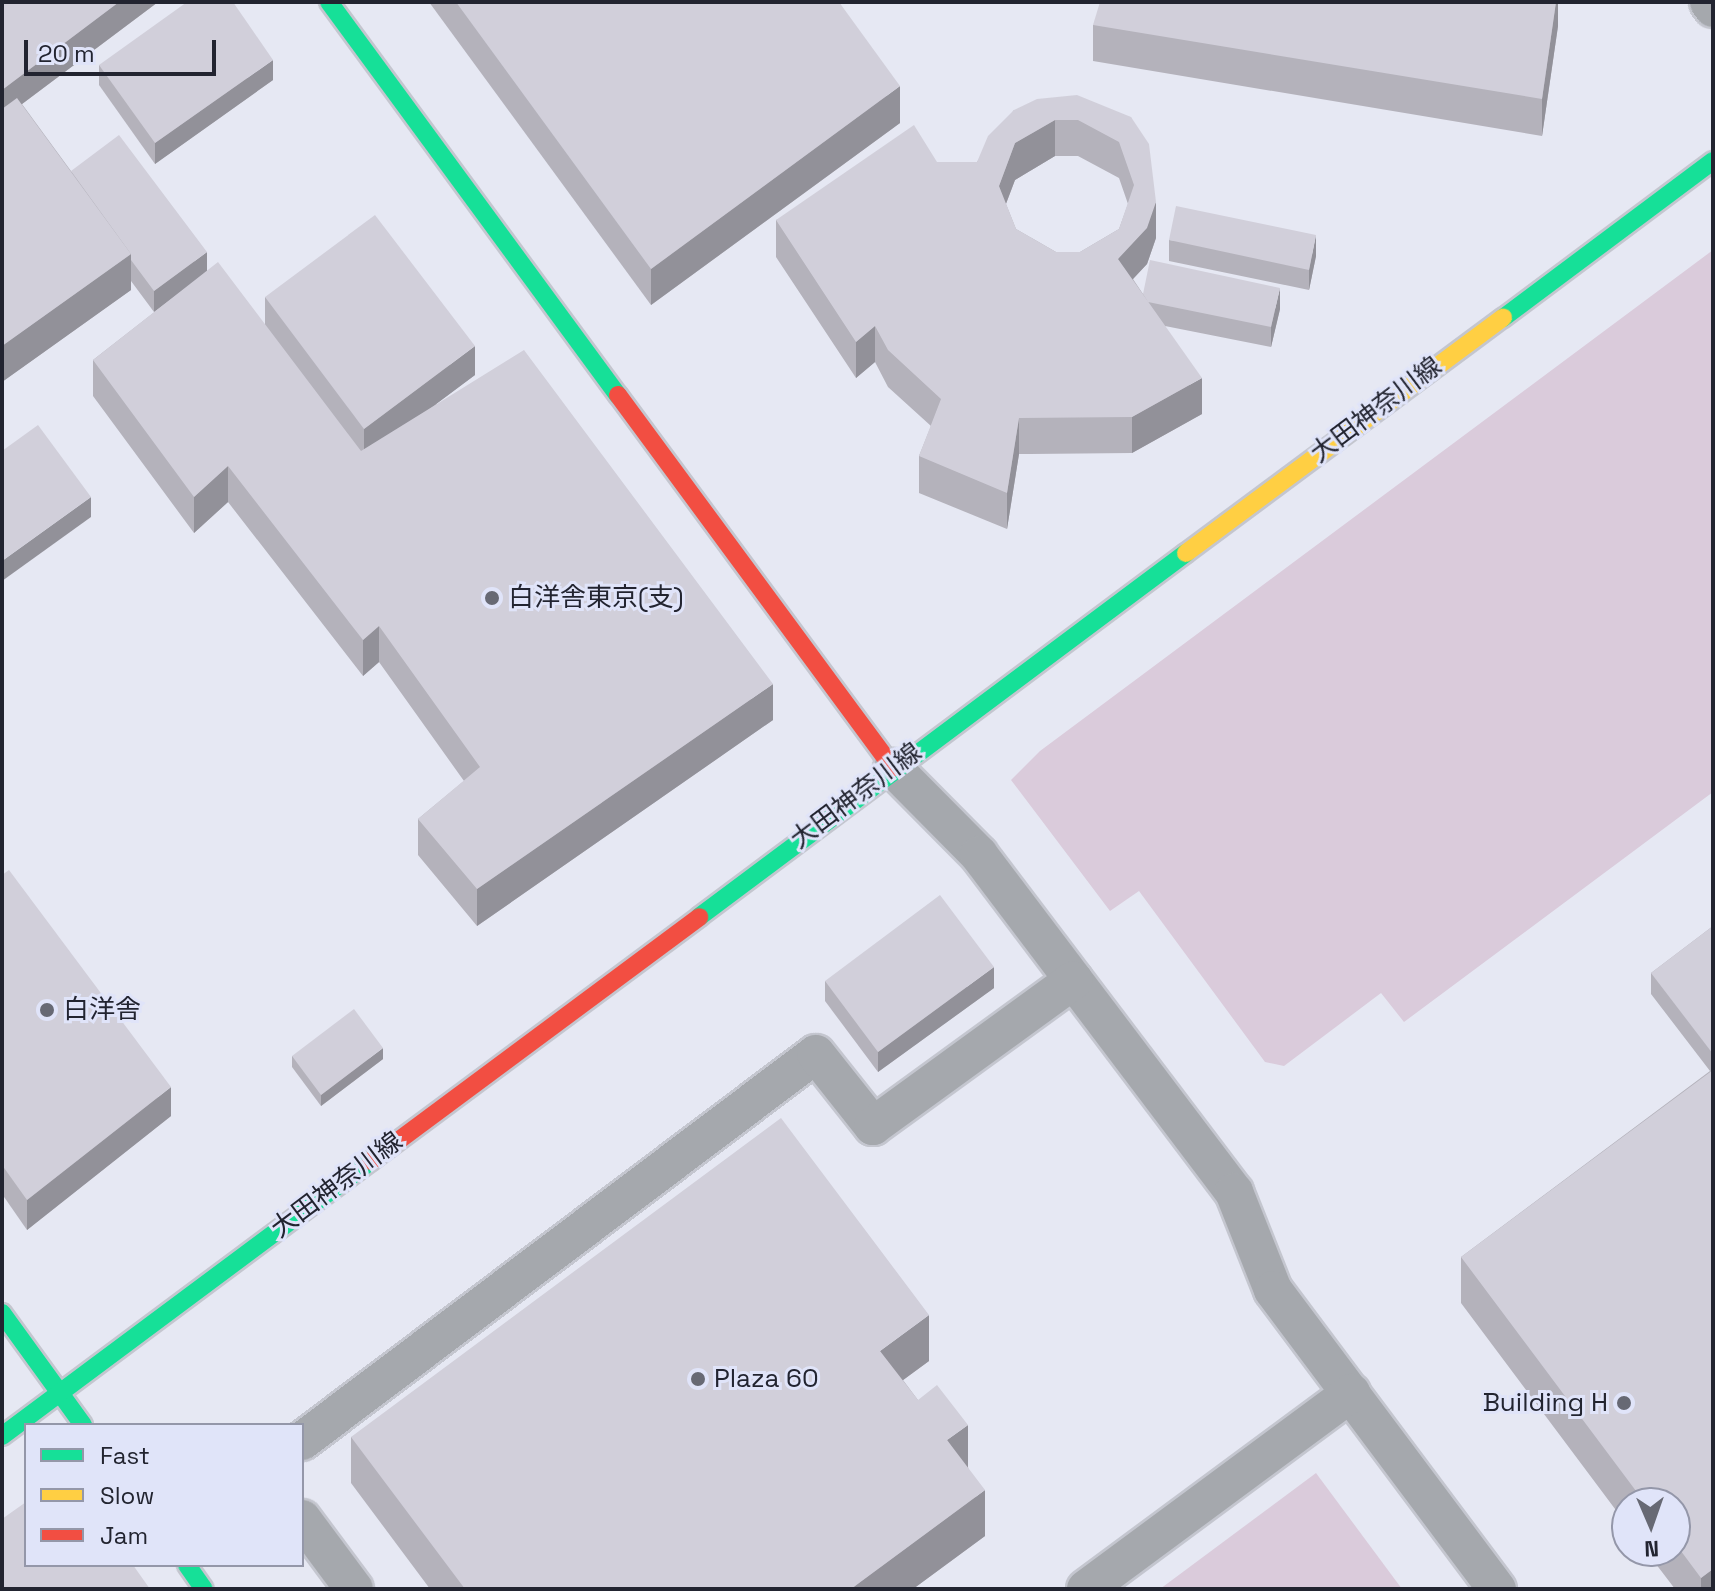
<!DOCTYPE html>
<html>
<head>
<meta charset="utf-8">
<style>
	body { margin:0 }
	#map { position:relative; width:1715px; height:1591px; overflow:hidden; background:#e6e8f3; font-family:"Space Grotesk","Noto Sans JP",sans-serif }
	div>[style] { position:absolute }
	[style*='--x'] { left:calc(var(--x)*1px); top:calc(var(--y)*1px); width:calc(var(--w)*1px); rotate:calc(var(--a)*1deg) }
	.green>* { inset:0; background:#dacbdb }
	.roads { filter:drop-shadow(2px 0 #c4c6cf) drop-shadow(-2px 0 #c4c6cf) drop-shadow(0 2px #c4c6cf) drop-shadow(0 -2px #c4c6cf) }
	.lane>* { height:38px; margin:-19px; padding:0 19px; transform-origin:19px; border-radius:19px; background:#a5a8ad }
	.fast>* { height:18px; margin:-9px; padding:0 9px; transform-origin:9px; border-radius:9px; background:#16e098 }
	.slow>* { height:18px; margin:-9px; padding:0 9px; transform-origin:9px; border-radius:9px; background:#ffcf43 }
	.jam>* { height:18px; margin:-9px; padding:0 9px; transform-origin:9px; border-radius:9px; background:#f24e42 }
	.wall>* { inset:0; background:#b4b2bb }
	.shaded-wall>* { inset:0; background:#929199 }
	.building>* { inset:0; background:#d1cfda }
	.dots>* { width:22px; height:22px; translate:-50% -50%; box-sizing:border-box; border:4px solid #e0e4f9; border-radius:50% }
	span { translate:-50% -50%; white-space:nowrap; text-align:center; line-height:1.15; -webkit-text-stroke:6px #e0e4f9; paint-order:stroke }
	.street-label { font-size:26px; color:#222430 }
	.poi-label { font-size:26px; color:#222430 }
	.left { translate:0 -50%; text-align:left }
	.right { translate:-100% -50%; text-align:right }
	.frame { position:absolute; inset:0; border:4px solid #222430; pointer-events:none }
	.legend { position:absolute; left:24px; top:1423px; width:280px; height:144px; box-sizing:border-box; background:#e0e4f9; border:2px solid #9497a9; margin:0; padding:10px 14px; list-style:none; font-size:24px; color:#222430 }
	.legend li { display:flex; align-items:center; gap:16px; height:40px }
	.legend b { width:40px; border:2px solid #9497a9 }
	.north { position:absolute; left:1611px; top:1487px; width:80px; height:80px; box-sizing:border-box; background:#e0e4f9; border:2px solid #9497a9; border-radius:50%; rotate:178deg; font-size:22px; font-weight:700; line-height:32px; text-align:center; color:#222430 }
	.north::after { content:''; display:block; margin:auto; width:28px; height:36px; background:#676974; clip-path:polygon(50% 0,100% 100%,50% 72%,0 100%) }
	.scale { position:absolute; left:24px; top:40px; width:192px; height:36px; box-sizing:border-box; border:4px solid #222430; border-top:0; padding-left:10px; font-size:24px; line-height:28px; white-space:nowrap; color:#222430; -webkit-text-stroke:6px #e0e4f9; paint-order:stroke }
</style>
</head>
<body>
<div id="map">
	<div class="green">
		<i style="clip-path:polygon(1713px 250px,1713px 792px,1404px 1022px,1381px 993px,1284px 1066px,1265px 1062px,1139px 891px,1110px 911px,1011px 780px,1040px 751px)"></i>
		<i style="clip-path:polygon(1316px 1473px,1402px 1589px,1160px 1589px)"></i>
	</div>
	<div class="roads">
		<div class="lane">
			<i style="--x:1709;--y:2;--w:7;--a:56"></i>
			<i style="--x:893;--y:768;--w:122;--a:45.3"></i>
			<i style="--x:979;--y:855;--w:423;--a:52.9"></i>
			<i style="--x:1234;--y:1192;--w:105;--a:68.3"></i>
			<i style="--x:1273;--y:1290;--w:374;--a:53.2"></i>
			<i style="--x:302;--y:1441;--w:643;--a:-36.98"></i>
			<i style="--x:816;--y:1054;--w:92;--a:51.6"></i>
			<i style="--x:873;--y:1126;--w:248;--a:-36"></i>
			<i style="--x:302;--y:1519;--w:87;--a:53.4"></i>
			<i style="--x:1086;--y:1589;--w:330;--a:-36.5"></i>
		</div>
		<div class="fast">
			<i style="--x:329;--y:2;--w:488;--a:53.7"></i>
			<i style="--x:1503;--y:318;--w:262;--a:-36.8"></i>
			<i style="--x:699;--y:917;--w:608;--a:-36.78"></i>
			<i style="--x:2;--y:1313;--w:138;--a:54.1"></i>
			<i style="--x:2;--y:1436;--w:460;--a:-36.7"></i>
			<i style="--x:187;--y:1565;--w:29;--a:55"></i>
		</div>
		<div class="slow">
			<i style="--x:1186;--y:553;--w:395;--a:-36.6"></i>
		</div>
		<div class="jam">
			<i style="--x:618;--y:395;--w:463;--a:53.6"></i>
			<i style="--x:371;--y:1161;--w:409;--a:-36.6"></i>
		</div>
	</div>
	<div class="wall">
		<i style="clip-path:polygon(2px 2px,158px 2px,22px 104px,71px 171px,207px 271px,265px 325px,265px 297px,475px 375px,436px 404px,773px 720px,477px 926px,418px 855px,418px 819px,464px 781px,379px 662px,363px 676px,228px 502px,194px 533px,93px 396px,93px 360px,179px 293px,154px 312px,131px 281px,131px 290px,2px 382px)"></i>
		<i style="clip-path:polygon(429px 2px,839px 2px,900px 123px,651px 305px)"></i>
		<i style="clip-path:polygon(1558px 2px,1558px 26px,1542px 136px,1093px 61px,1093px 25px)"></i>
		<i style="clip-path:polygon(99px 65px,273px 80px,155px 164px,99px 85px)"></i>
		<i style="clip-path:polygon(evenodd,1014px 110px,1131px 117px,1156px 238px,1147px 264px,1133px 279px,1143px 294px,1280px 309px,1271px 347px,1165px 326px,1202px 414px,1132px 453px,1019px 454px,1007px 529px,919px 493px,919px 456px,931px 426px,888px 387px,875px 362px,856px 378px,776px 257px,776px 220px,977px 162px,1014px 110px,1055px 156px,1078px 156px,1119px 178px,1128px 204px,1119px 229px,1080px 252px,1056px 252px,1016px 229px,1006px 204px,1015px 180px,1055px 156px)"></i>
		<i style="clip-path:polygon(1169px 240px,1316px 256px,1309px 290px,1169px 261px)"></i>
		<i style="clip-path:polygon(2px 875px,171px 1116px,27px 1230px,2px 1194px)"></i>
		<i style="clip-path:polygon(1713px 926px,1713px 1589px,1675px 1589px,1646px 1551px,1675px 1551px,1675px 1503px,1627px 1503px,1627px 1525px,1461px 1303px,1461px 1257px,1710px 1071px,1651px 994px,1651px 973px)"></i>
		<i style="clip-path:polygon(825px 981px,994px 988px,878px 1072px,825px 1001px)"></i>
		<i style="clip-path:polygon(292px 1056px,383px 1059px,321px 1106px,292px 1067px)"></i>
		<i style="clip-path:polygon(929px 1361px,903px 1380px,968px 1467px,985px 1536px,913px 1589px,430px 1589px,351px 1483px,351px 1437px)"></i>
	</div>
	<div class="shaded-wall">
		<i style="clip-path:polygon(119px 2px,158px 2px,2px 119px,2px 90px)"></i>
		<i style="clip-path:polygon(1556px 2px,1558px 2px,1558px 26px,1542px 136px,1542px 99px)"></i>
		<i style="clip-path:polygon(273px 60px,273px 80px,155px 164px,155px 143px)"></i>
		<i style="clip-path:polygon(900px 86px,900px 123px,651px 305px,651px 269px)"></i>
		<i style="clip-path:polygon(1055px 120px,1055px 156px,1015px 180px,999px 222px,999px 186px,1015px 143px)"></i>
		<i style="clip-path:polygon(1156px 202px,1156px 238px,1147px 264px,1118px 295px,1118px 259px)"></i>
		<i style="clip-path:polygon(1316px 235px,1316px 256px,1309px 290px,1309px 270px)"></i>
		<i style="clip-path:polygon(207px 252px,207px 272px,154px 312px,154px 291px)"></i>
		<i style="clip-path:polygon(131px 254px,131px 290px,2px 382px,2px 346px)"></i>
		<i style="clip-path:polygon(1280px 288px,1280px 309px,1271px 347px,1271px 327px)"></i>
		<i style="clip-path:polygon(875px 326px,875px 362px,856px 378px,856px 342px)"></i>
		<i style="clip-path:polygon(475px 346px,475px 375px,364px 458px,364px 429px)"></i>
		<i style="clip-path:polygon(1202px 378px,1202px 414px,1132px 453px,1132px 417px)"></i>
		<i style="clip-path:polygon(1019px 418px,1019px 454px,1007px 529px,1007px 493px)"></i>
		<i style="clip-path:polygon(228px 466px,228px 502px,194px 533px,194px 497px)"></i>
		<i style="clip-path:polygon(91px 497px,91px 517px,2px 581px,2px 561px)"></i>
		<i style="clip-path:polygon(379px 626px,379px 662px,363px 676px,363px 640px)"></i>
		<i style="clip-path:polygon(773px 684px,773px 720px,477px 926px,477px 889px)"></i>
		<i style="clip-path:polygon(994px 967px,994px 988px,878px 1072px,878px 1052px)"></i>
		<i style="clip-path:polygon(383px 1048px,383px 1059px,321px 1106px,321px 1095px)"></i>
		<i style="clip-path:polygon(171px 1087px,171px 1116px,27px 1230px,27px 1200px)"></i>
		<i style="clip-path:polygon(929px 1315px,929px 1361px,880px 1397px,880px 1351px)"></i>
		<i style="clip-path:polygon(968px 1425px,968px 1471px,947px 1440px)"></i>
		<i style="clip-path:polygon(985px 1490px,985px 1536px,913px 1589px,851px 1589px)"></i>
		<i style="clip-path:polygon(1713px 1569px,1713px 1589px,1701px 1589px,1701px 1578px)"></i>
	</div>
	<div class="building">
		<i style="clip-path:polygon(2px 2px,119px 2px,2px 90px)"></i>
		<i style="clip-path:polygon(187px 2px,233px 2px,273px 60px,155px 143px,99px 65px)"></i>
		<i style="clip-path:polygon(456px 2px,839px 2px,900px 86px,651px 269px)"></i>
		<i style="clip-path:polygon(1100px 2px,1556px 2px,1542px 99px,1093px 25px)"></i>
		<i style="clip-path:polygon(evenodd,1077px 95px,1131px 117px,1149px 144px,1156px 202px,1147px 228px,1118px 259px,1202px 378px,1132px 417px,1019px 418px,1007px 493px,919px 456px,941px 399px,888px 350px,875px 326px,856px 342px,776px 220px,914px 125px,937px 162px,977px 162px,988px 136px,1014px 110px,1037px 99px,1077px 95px,1055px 120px,1078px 120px,1119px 142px,1134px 185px,1119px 229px,1080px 252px,1056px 252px,1016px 229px,999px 186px,1015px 143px,1055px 120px)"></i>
		<i style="clip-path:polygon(17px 98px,131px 254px,2px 346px,2px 109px)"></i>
		<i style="clip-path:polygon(119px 135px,207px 252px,154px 291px,131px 260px,131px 254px,71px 171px)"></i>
		<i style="clip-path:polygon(1176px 206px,1316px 235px,1309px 270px,1169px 240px)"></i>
		<i style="clip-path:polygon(375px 215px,475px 346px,364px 429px,265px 297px)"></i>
		<i style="clip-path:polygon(1150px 260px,1280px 288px,1271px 327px,1148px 302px,1143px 294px)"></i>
		<i style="clip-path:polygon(218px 262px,361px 451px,524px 350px,773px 684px,477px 889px,418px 819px,480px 767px,379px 626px,363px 640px,228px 466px,194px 497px,93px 360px)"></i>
		<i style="clip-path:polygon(38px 425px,91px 497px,2px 561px,2px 451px)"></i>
		<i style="clip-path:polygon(9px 870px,171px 1087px,27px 1200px,2px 1165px,2px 875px)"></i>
		<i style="clip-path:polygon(940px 895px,994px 967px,878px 1052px,825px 981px)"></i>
		<i style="clip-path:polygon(1713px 926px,1713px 1054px,1651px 973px)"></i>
		<i style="clip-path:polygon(354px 1009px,383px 1048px,321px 1095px,292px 1056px)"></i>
		<i style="clip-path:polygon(1713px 1070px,1713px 1569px,1701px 1578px,1675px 1543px,1675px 1503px,1645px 1503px,1461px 1257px)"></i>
		<i style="clip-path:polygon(781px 1118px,929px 1315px,880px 1351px,918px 1400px,937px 1385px,968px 1425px,947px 1440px,985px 1490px,851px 1589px,465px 1589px,351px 1437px)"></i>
		<i style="clip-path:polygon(26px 1502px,26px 1565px,133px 1565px,150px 1589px,2px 1589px,2px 1519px)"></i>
	</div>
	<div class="dots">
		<i style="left:492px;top:598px;background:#676974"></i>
		<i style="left:47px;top:1010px;background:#676974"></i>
		<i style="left:698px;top:1379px;background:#676974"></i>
		<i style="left:1624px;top:1403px;background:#676974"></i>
	</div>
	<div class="street-label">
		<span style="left:1376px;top:410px;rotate:-37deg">大田神奈川線</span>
		<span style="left:856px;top:796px;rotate:-37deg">大田神奈川線</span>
		<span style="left:337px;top:1185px;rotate:-37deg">大田神奈川線</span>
	</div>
	<div class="poi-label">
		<span class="left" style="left:508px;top:598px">白洋舎東京(支)</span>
		<span class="left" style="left:63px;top:1010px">白洋舎</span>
		<span class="left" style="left:714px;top:1379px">Plaza 60</span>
		<span class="right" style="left:1608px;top:1403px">Building H</span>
	</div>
	<div class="frame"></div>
	<ul class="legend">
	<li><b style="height:10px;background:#16e098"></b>Fast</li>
	<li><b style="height:10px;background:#ffcf43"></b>Slow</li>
	<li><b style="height:10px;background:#f24e42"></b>Jam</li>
	</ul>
	<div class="north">N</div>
	<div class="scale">20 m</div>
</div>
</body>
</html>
